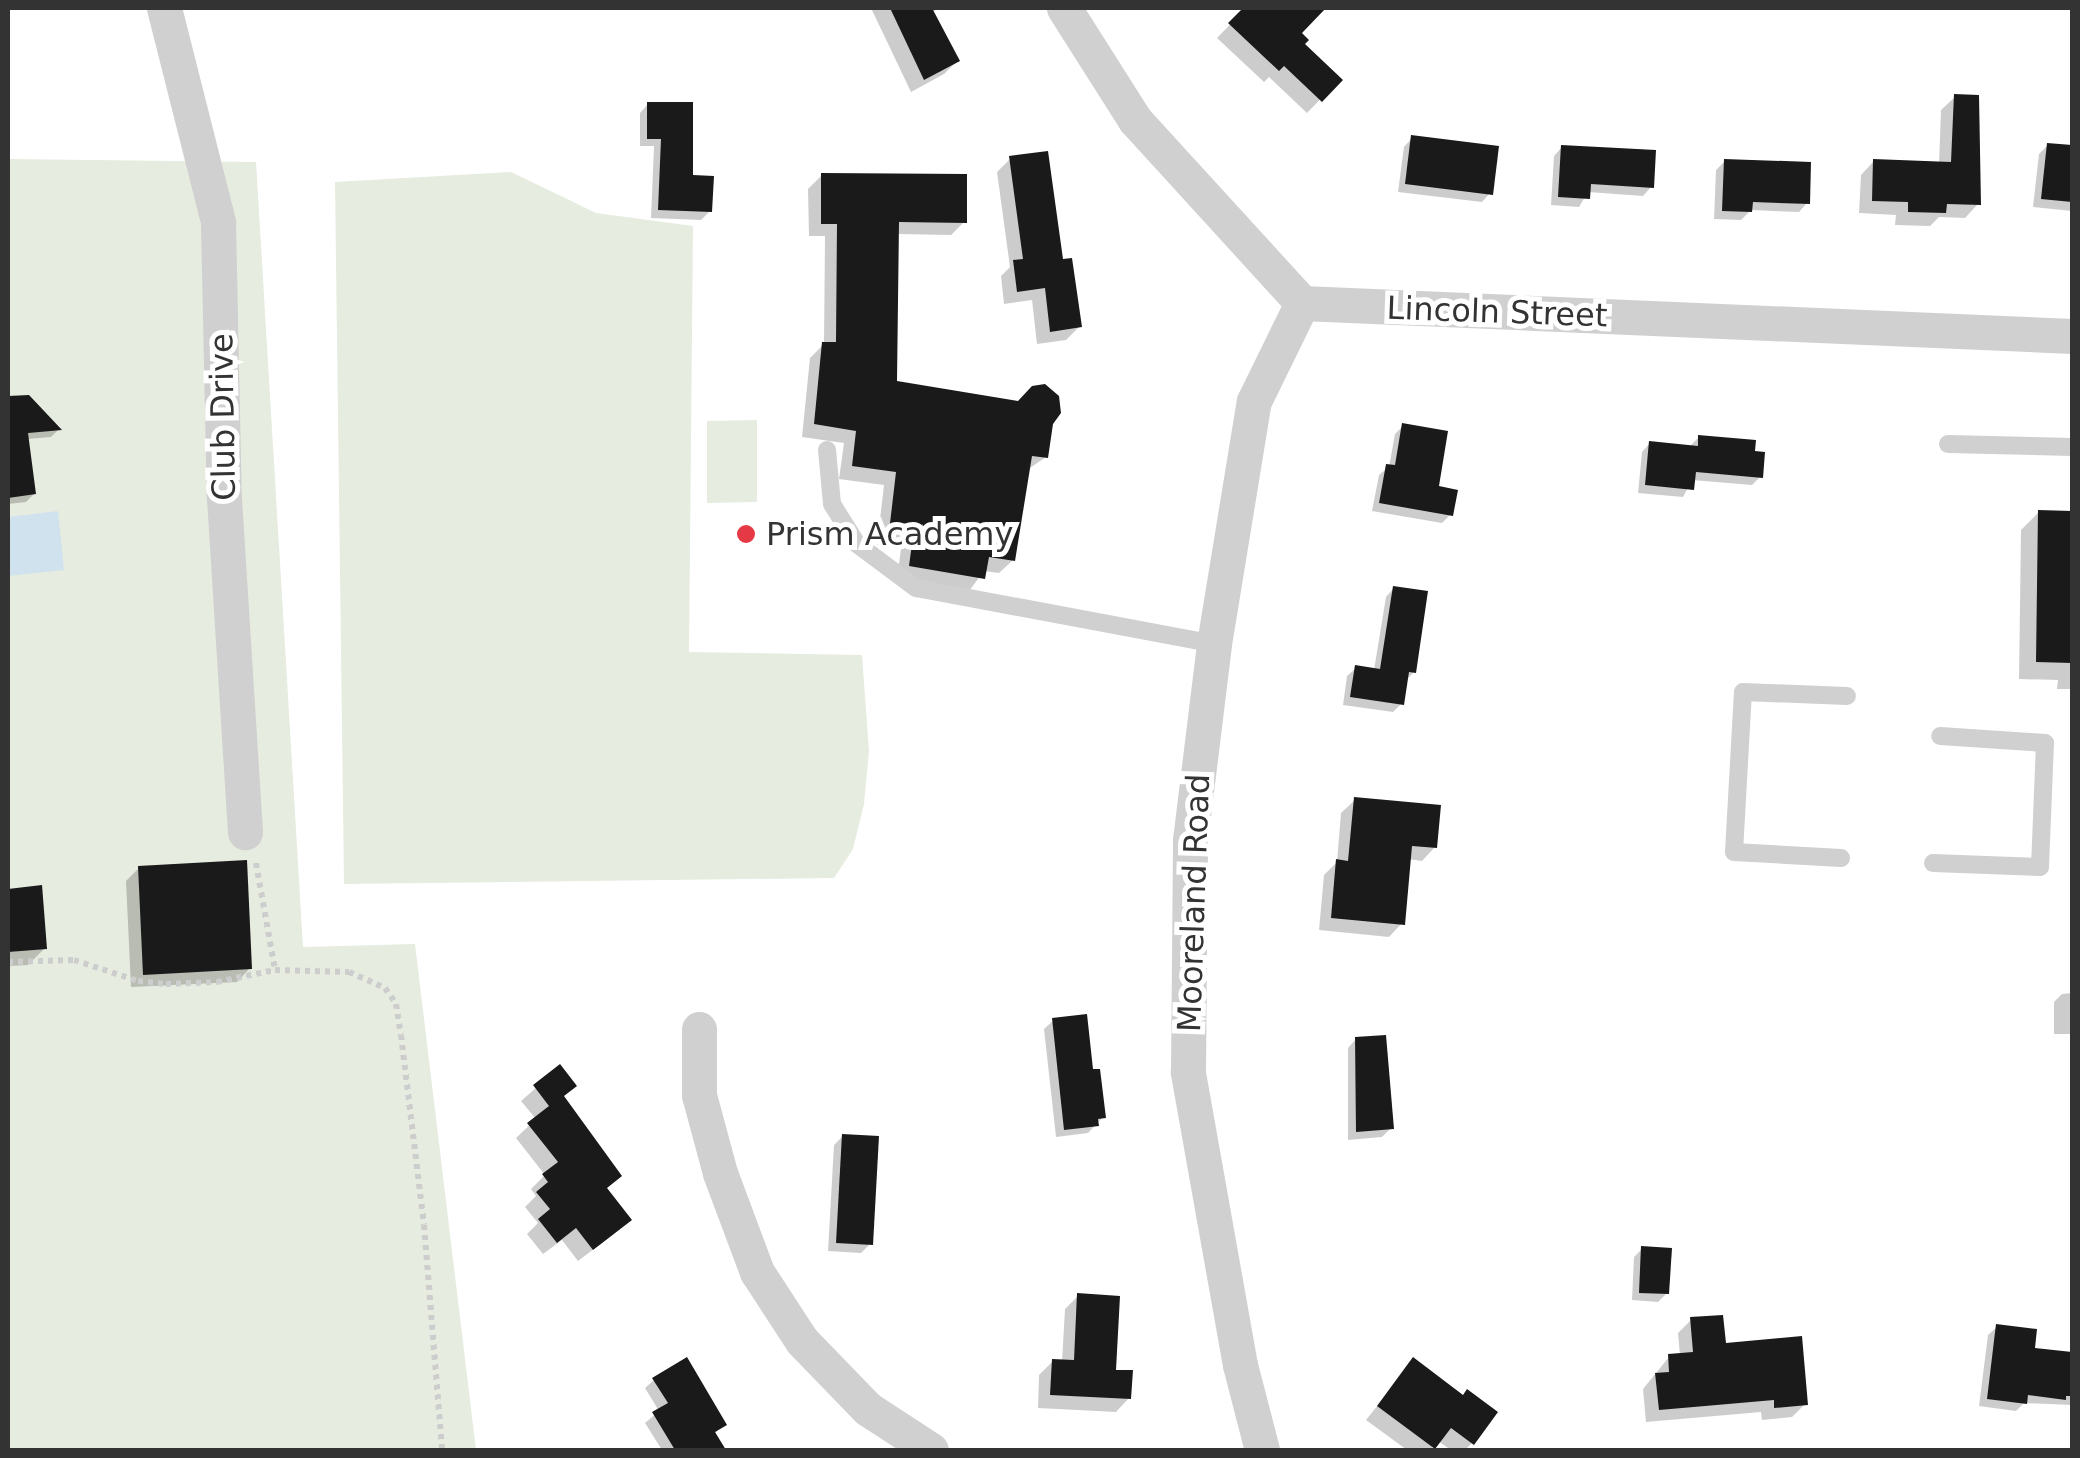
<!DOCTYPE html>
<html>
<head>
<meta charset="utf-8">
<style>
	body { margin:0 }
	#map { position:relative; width:2080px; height:1458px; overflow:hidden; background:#fff; font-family:"DejaVu Sans",sans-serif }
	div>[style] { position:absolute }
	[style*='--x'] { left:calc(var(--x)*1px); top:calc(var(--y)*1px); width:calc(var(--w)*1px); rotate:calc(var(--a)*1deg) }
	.green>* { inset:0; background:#e6ecdf }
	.water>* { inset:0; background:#cfe2ee }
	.shadow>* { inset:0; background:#0003 }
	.building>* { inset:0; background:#1a1a1a }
	.path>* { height:6px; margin-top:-3px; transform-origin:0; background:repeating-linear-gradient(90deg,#cdcdcd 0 5px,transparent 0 10px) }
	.lane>* { height:18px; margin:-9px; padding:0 9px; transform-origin:9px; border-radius:9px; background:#d0d0d0 }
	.street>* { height:35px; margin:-17.5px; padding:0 17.5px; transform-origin:17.5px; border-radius:17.5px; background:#d0d0d0 }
	.dots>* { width:28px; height:28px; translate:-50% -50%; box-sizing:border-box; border:5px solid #fff; border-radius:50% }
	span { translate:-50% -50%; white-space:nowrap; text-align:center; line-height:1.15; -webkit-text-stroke:10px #fff; paint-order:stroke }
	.street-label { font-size:32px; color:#333 }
	.poi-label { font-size:32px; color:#333 }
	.left { translate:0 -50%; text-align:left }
	.frame { position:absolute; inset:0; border:10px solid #333; pointer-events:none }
</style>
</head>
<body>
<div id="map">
	<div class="green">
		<i style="clip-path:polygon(8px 159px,256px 162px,303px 947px,415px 944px,476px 1450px,8px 1450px)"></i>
		<i style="clip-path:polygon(511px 172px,596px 213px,693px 226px,689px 652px,862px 655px,869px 751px,864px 804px,853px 849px,834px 878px,344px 884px,335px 182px)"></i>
		<i style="clip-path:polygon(757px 420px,757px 502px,707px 503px,707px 421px)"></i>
	</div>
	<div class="water">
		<i style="clip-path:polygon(58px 511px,64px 570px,8px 576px,8px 517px)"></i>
	</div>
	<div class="shadow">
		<i style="clip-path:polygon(871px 8px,938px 8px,932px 13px,957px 61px,944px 74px,911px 92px)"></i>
		<i style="clip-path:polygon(1246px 8px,1272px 8px,1277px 12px,1281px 8px,1310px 8px,1316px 14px,1298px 33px,1301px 44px,1339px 80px,1307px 113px,1269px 77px,1264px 82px,1217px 38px)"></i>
		<i style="clip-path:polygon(1955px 97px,1978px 204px,1965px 218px,1939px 217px,1930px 226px,1895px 225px,1896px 215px,1859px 213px,1861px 175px,1874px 161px,1939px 164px,1941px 110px)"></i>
		<i style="clip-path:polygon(648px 104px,710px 211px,701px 220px,651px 218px,654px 146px,640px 146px,640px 113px)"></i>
		<i style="clip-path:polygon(1412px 138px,1490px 193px,1482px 202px,1398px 192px,1404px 147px)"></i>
		<i style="clip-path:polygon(2048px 145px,2072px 148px,2072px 211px,2033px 207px,2039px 154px)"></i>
		<i style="clip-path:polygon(1562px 147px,1651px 187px,1643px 196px,1588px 192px,1579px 207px,1551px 205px,1554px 156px)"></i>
		<i style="clip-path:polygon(1011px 158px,1060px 262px,1080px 326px,1066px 340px,1037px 344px,1032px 300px,1004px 304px,1001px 276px,1010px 267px,997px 172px)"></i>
		<i style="clip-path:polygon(1725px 161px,1807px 203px,1799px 212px,1751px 210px,1741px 220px,1714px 219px,1716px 170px)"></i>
		<i style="clip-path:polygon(822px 175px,964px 222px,951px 235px,897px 234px,894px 383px,1050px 423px,1046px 457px,1027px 470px,1013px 560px,999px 573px,984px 571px,969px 591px,897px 579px,901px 549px,877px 545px,884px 485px,839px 479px,844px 443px,802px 437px,810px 358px,824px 344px,825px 236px,809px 236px,808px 189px)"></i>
		<i style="clip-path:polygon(28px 397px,58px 430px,51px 437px,27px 439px,34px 494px,26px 502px,8px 504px,8px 399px)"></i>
		<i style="clip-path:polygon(1403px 426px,1451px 514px,1442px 523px,1372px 511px,1379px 475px,1389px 467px,1395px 434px)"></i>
		<i style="clip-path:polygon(1699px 437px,1760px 477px,1752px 485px,1692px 480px,1683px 497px,1638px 493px,1642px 452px,1650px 443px,1689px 447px)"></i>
		<i style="clip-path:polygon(2039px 512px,2072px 513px,2072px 689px,2057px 689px,2058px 680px,2019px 679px,2021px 530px)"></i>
		<i style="clip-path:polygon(1394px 588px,1414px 672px,1405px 681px,1401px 704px,1393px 712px,1343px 705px,1347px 676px,1356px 668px,1374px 670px,1386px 597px)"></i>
		<i style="clip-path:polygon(1355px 800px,1435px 847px,1422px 861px,1408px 859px,1402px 923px,1389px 937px,1319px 930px,1324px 875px,1337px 862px,1341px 813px)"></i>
		<i style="clip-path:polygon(139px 868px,250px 968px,237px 982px,131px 987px,126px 881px)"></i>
		<i style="clip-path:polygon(39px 888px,45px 948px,28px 965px,8px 966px,8px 891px)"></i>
		<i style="clip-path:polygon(2072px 993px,2072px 1034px,2054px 1034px,2054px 1002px,2062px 994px)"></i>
		<i style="clip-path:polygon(1053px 1021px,1090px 1072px,1103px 1117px,1088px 1133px,1056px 1137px,1044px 1029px)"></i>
		<i style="clip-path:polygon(1356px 1039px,1391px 1128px,1382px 1137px,1348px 1140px,1348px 1048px)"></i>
		<i style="clip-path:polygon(560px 1067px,562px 1098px,605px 1189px,615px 1233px,578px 1261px,562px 1240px,543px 1254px,527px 1234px,538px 1223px,525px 1207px,536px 1196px,531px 1189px,545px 1175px,516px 1138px,536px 1119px,521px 1101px)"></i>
		<i style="clip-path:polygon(843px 1136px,870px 1244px,861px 1253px,828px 1251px,834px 1145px)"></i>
		<i style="clip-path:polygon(1642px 1249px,1667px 1293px,1658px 1302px,1632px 1300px,1634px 1257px)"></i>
		<i style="clip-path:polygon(1078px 1296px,1129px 1398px,1116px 1412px,1038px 1408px,1039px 1375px,1053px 1361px,1062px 1362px,1065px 1309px)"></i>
		<i style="clip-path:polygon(1691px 1320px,1723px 1345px,1805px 1404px,1792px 1417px,1762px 1420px,1761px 1412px,1646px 1422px,1643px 1389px,1669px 1357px,1680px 1356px,1678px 1333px)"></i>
		<i style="clip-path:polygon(1997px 1327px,2072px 1371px,2072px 1405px,2024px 1403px,2016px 1411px,1979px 1406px,1988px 1335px)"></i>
		<i style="clip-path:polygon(1413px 1361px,1472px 1443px,1465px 1450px,1451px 1450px,1438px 1441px,1430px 1450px,1407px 1450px,1366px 1420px)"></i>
		<i style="clip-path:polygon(654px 1380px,724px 1425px,714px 1434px,723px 1450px,662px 1450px,645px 1423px,659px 1411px,645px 1388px)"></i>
	</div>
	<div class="building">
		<i style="clip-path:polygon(890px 8px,932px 8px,960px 61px,924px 80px)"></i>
		<i style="clip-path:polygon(1243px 8px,1326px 8px,1302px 33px,1309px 40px,1305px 44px,1343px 80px,1322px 102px,1284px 66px,1279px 71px,1228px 23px)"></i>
		<i style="clip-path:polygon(1954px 94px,1979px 95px,1981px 205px,1947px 204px,1946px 213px,1908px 212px,1908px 202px,1872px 201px,1873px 159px,1951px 162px)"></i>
		<i style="clip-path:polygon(647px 102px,693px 102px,693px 175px,714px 176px,712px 212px,658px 210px,661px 139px,647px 139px)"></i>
		<i style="clip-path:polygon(1411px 135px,1499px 146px,1493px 195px,1405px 184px)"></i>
		<i style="clip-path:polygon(2047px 143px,2072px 145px,2072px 202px,2041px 199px)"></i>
		<i style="clip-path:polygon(1561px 145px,1656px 150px,1654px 188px,1591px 184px,1590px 199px,1558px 197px)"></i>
		<i style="clip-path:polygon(1048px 151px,1063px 259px,1072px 258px,1082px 327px,1050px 332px,1045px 288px,1017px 292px,1013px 260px,1023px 259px,1009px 156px)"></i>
		<i style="clip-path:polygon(1724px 159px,1811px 162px,1810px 204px,1753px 202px,1752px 212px,1722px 211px)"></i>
		<i style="clip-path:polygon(821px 173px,967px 174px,967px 223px,899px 222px,897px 381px,1018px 401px,1032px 386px,1045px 384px,1059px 396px,1061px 413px,1053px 424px,1048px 458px,1032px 456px,1015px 561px,989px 557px,985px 579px,909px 566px,913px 536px,889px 532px,896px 472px,852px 466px,856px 431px,814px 424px,822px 342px,836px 342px,837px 224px,821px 224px)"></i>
		<i style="clip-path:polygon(29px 395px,62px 430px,28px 433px,36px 494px,8px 498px,8px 396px)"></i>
		<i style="clip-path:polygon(1402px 423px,1448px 431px,1439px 486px,1458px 490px,1453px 516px,1379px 503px,1386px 464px,1395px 465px)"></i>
		<i style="clip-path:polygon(1698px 435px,1756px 440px,1755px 451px,1765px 452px,1763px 478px,1696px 472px,1694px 490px,1645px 485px,1649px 441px,1698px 446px)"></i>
		<i style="clip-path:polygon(2038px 510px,2072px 511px,2072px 663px,2036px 662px)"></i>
		<i style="clip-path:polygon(1393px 586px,1428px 591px,1416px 673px,1409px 672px,1404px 705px,1350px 697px,1355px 665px,1380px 669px)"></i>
		<i style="clip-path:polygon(1354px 797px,1441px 805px,1437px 848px,1412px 846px,1405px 925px,1331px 918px,1336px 859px,1348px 861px)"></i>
		<i style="clip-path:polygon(247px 860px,252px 969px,143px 975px,138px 866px)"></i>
		<i style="clip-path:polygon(42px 885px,47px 949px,8px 952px,8px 889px)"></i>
		<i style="clip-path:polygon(1087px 1014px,1093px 1069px,1100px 1069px,1106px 1118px,1098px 1119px,1099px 1126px,1064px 1130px,1052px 1018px)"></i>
		<i style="clip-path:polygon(1386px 1035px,1394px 1129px,1356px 1132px,1355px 1037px)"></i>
		<i style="clip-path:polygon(560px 1064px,577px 1086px,564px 1096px,622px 1176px,607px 1188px,632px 1220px,593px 1250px,576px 1228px,557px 1243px,538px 1219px,550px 1209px,536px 1192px,548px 1182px,542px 1174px,558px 1162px,527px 1123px,549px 1106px,533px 1085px)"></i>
		<i style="clip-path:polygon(842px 1134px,879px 1136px,873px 1245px,836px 1243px)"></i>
		<i style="clip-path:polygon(1641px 1246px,1672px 1248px,1669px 1294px,1639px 1293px)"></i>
		<i style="clip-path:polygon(1077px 1293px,1120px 1296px,1116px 1370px,1133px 1370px,1131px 1399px,1050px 1395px,1052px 1359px,1074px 1360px)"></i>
		<i style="clip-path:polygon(1723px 1315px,1726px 1343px,1802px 1336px,1808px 1405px,1774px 1408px,1774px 1400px,1659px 1410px,1655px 1373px,1669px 1372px,1668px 1354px,1693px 1352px,1690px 1317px)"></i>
		<i style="clip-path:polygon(1996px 1324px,2037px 1329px,2035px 1348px,2072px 1352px,2072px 1396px,2066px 1396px,2066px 1400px,2028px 1395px,2027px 1404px,1987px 1399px)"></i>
		<i style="clip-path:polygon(687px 1357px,727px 1425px,715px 1432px,726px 1450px,675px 1450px,652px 1412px,668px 1403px,652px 1378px)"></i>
		<i style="clip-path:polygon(1413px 1357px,1463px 1395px,1467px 1389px,1498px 1412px,1474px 1445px,1451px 1428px,1435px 1449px,1377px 1406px)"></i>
	</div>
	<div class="path">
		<i style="--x:256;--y:863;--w:109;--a:79.9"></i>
		<i style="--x:8;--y:962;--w:66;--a:-1.7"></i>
		<i style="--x:74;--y:960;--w:67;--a:18.2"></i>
		<i style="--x:138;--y:981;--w:28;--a:6"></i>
		<i style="--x:166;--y:984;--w:51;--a:-2.2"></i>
		<i style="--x:217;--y:982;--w:59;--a:-11.7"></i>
		<i style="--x:275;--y:970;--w:74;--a:1.5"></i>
		<i style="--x:349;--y:972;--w:39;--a:24"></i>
		<i style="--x:385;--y:988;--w:19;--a:55"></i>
		<i style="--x:396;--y:1004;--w:31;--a:81"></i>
		<i style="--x:401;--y:1035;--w:191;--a:83.1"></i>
		<i style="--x:424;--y:1225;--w:226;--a:85.4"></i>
	</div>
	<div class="lane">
		<i style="--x:1948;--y:444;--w:124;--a:1.4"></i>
		<i style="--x:827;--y:450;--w:54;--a:84.7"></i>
		<i style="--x:832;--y:504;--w:47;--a:58"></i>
		<i style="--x:857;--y:544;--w:74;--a:36.7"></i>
		<i style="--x:916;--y:588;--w:303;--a:10.6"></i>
		<i style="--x:1841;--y:858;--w:107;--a:-176.8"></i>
		<i style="--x:1734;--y:852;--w:160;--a:-86.8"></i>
		<i style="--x:1743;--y:692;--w:104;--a:2.2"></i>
		<i style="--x:1933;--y:863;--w:107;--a:2.1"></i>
		<i style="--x:2040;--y:867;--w:124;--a:-87.7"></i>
		<i style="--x:2045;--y:743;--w:105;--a:-176.2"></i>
	</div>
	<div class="street">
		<i style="--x:164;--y:8;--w:221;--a:75.8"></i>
		<i style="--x:218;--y:222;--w:276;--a:88.8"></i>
		<i style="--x:224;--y:498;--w:335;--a:86.4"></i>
		<i style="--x:1064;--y:8;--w:133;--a:57.6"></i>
		<i style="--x:1135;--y:120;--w:248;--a:47.6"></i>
		<i style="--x:1302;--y:303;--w:771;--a:2.45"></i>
		<i style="--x:699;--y:1029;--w:66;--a:90"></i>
		<i style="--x:699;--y:1095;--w:81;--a:74.9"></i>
		<i style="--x:720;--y:1173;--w:106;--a:69.5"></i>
		<i style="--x:757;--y:1272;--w:82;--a:56.9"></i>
		<i style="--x:802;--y:1341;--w:95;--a:45.9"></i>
		<i style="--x:868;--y:1409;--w:75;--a:33.1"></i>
		<i style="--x:1262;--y:1450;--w:88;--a:-104.5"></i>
		<i style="--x:1240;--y:1365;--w:298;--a:-100.1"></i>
		<i style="--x:1188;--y:1072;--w:232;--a:-89.5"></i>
		<i style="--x:1190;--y:840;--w:197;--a:-83"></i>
		<i style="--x:1214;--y:644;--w:246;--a:-80.7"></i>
		<i style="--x:1254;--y:401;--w:109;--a:-63.9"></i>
	</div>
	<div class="dots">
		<i style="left:746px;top:534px;background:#e63946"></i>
	</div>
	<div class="street-label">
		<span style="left:1497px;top:312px;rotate:2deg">Lincoln Street</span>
		<span style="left:223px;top:417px;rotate:-91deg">Club Drive</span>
		<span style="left:1194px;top:903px;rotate:-88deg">Mooreland Road</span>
	</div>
	<div class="poi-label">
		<span class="left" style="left:766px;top:534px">Prism Academy</span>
	</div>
	<div class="frame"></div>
</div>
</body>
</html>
